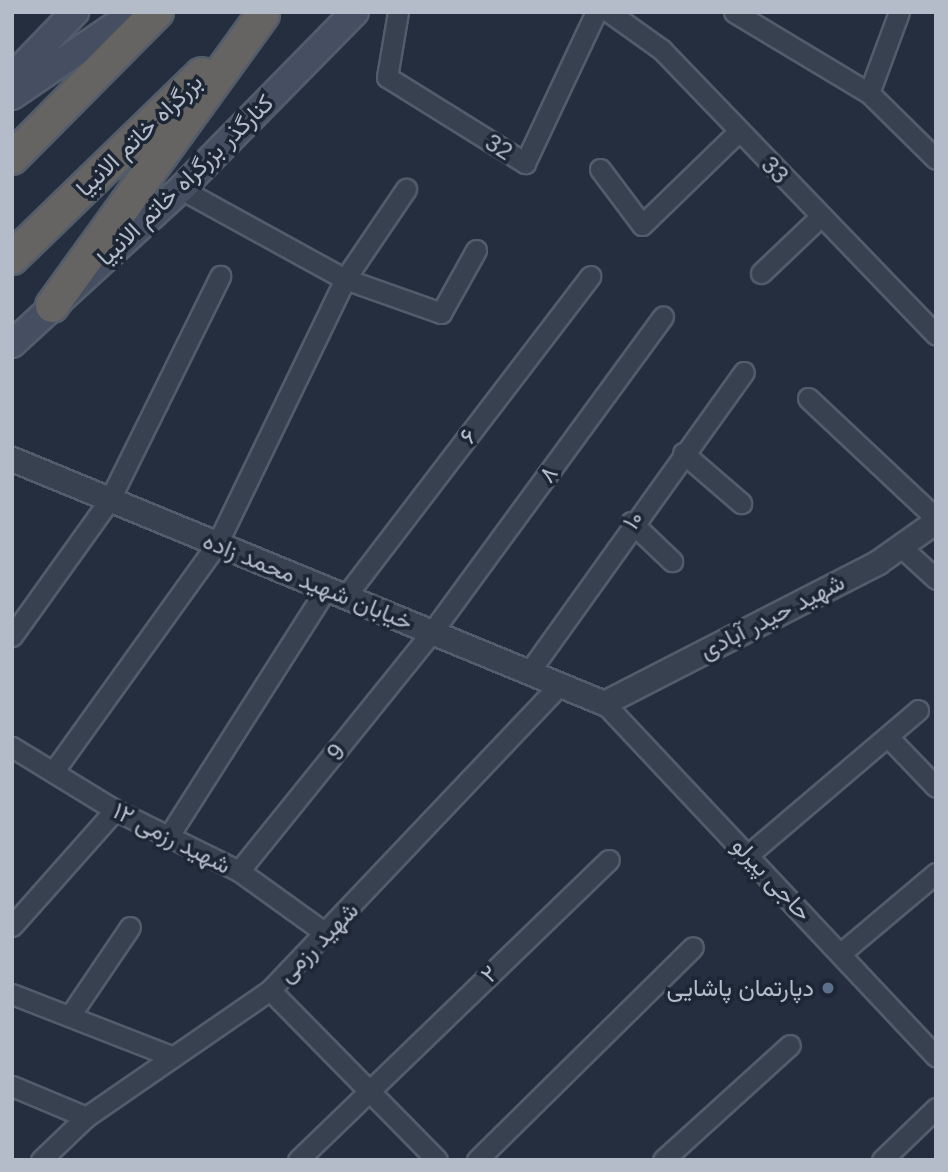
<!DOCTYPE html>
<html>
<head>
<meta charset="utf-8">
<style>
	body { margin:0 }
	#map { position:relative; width:948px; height:1172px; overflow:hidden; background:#242e3f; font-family:Arial,Vazirmatn,sans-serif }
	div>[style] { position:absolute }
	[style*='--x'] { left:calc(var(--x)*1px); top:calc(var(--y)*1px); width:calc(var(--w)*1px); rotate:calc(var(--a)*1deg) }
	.roads { filter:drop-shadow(2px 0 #535c6a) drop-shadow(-2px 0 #535c6a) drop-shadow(0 2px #535c6a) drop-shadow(0 -2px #535c6a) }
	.minor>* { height:19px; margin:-9.5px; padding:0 9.5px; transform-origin:9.5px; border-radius:9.5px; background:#38414f }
	.tertiary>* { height:23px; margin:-11.5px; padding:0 11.5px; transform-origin:11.5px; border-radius:11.5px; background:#38414f }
	.secondary>* { height:26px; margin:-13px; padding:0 13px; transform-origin:13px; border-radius:13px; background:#464f62 }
	.trunk>* { height:32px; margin:-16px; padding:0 16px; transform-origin:16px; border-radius:16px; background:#666462 }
	.dots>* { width:19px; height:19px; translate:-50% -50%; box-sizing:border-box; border:4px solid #1d2634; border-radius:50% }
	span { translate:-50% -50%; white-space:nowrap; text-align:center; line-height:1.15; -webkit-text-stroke:7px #1d2634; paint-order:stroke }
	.street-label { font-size:24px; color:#b4bcca }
	.poi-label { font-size:24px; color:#b4bcca }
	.right { translate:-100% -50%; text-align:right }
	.frame { position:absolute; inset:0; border:14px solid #b4bcca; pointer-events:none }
</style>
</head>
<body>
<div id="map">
	<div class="roads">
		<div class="minor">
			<i style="--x:398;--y:12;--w:66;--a:99.6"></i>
			<i style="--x:387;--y:77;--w:163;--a:31.9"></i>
			<i style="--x:525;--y:163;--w:167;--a:-64.8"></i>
			<i style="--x:609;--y:12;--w:65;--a:35.6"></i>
			<i style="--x:662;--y:50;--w:395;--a:46.1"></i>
			<i style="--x:734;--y:12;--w:157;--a:31"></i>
			<i style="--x:899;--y:12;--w:86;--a:110.3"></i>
			<i style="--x:869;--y:93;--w:94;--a:44.6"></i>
			<i style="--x:600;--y:169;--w:70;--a:53.1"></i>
			<i style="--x:642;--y:225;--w:135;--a:-44.1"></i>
			<i style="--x:181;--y:189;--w:187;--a:28.8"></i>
			<i style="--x:345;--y:279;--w:102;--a:19.5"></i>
			<i style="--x:441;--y:313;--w:72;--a:-60.9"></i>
			<i style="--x:761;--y:273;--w:81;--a:-43.5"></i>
			<i style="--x:808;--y:398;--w:175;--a:43.2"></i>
			<i style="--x:683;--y:453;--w:77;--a:40.8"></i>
			<i style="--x:631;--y:522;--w:57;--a:43.6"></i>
			<i style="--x:900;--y:546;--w:49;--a:42.5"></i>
			<i style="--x:345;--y:597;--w:404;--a:-52.6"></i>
			<i style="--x:12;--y:636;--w:168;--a:-54.4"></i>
			<i style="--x:110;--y:499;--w:249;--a:-63.7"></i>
			<i style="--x:529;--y:672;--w:369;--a:-54.4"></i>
			<i style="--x:604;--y:703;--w:485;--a:46.8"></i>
			<i style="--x:890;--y:739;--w:66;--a:46.2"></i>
			<i style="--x:12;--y:747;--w:121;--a:31.5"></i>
			<i style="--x:115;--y:810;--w:138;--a:26.2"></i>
			<i style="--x:239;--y:871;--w:110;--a:35.7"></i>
			<i style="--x:53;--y:772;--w:281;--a:-54.3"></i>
			<i style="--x:217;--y:544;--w:294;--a:-64.2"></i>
			<i style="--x:345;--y:279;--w:109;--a:-55.9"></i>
			<i style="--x:170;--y:834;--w:290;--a:-57.5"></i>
			<i style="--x:749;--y:854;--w:222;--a:-40.4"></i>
			<i style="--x:239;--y:871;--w:307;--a:-51.1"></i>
			<i style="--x:432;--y:632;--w:391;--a:-53.8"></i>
			<i style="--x:12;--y:926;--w:155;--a:-48.4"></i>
			<i style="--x:841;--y:953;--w:124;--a:-40.1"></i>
			<i style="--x:270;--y:990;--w:238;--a:45.5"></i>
			<i style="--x:12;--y:994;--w:171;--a:21.3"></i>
			<i style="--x:71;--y:1014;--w:105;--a:-55.9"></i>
			<i style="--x:12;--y:1086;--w:80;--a:22.7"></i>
			<i style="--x:41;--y:1160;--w:62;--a:-43.7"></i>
			<i style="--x:86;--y:1117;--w:224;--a:-34.6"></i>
			<i style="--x:270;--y:990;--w:420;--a:-46.5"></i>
			<i style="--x:298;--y:1160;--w:432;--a:-44"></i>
			<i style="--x:477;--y:1160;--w:303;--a:-44.6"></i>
			<i style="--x:663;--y:1160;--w:171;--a:-42.2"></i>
			<i style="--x:882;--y:1160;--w:75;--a:-43.9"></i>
		</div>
		<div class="tertiary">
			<i style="--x:12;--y:459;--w:640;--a:22.4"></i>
			<i style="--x:604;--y:703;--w:308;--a:-27.2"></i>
			<i style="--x:878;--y:562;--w:71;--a:-35.3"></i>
		</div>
		<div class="secondary">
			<i style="--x:12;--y:77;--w:91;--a:-45.9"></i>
			<i style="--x:12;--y:96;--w:149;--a:-34.3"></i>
			<i style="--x:12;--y:344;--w:229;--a:-42.5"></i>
			<i style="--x:181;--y:189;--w:248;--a:-45.5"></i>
		</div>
		<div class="trunk">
			<i style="--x:12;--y:158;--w:206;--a:-45.2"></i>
			<i style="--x:12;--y:258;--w:264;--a:-44.1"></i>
			<i style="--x:52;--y:306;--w:360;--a:-54.1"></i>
		</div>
	</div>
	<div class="dots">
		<i style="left:828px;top:988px;background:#5c6f8a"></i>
	</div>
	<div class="street-label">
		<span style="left:139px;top:135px;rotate:-44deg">بزرگراه خاتم الانبیا</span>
		<span style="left:499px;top:147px;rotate:32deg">32</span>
		<span style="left:775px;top:170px;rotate:46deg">33</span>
		<span style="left:185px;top:180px;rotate:-44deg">کنارگذر بزرگراه خاتم الانبیا</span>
		<span style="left:468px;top:436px;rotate:-53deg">۶</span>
		<span style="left:548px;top:474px;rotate:-54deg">۸</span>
		<span style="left:633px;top:520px;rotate:-54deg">۱۰</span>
		<span style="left:308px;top:581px;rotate:22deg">خیابان شهید محمد زاده</span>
		<span style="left:772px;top:616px;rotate:-27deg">شهید حیدر آبادی</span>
		<span style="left:336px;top:752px;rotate:-51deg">9</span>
		<span style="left:172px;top:838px;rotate:27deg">شهید رزمی ۱۲</span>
		<span style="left:772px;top:879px;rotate:47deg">حاجی پیرلو</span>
		<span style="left:318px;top:942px;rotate:-45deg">شهید رزمی</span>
		<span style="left:489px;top:974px;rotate:-44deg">۲</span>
	</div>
	<div class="poi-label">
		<span class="right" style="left:814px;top:988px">دپارتمان پاشایی</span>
	</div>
	<div class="frame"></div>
</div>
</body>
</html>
